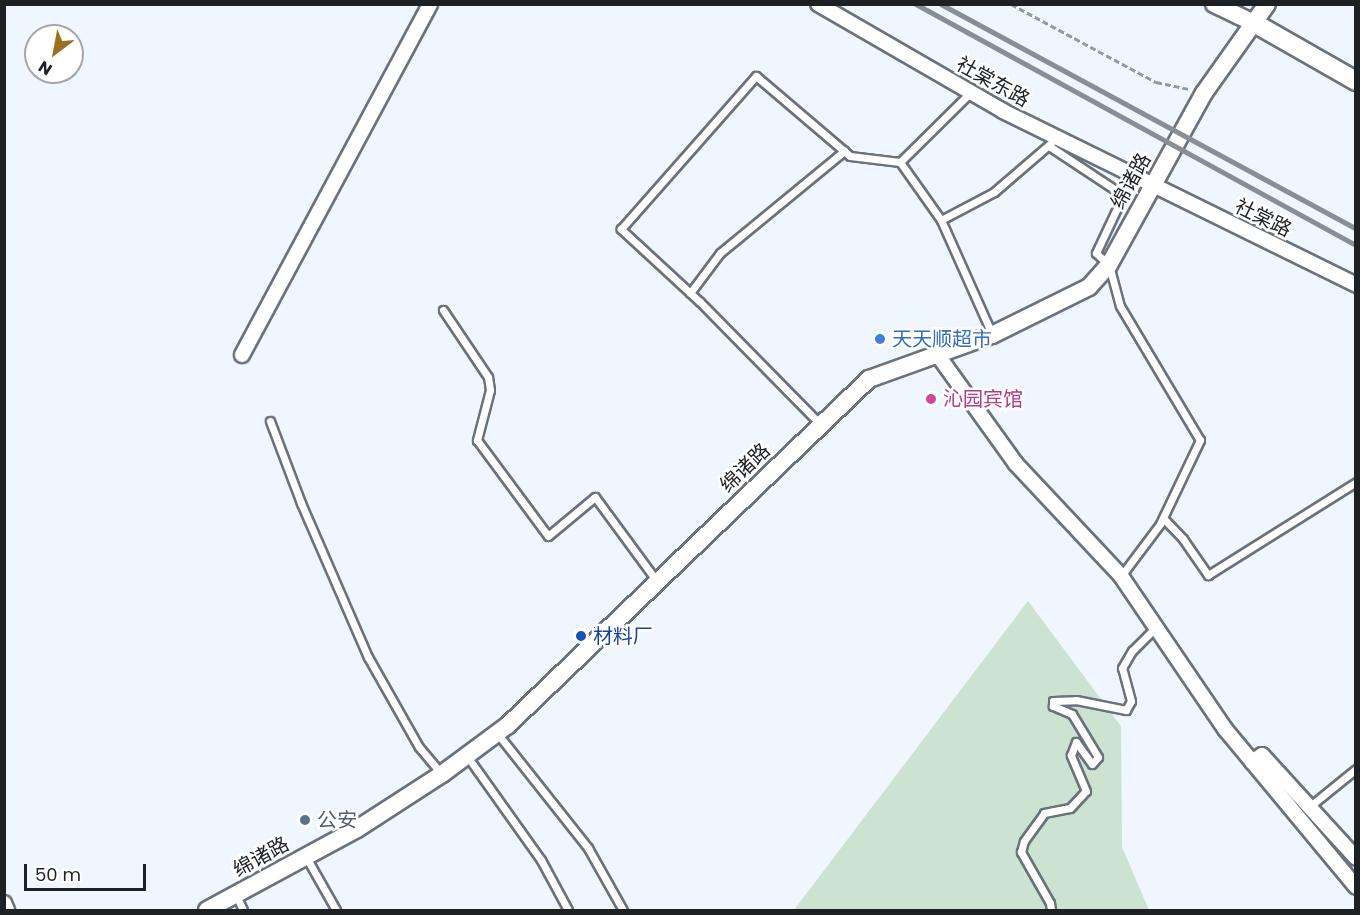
<!DOCTYPE html>
<html>
<head>
<meta charset="utf-8">
<style>
	body { margin:0 }
	#map { position:relative; width:1360px; height:915px; overflow:hidden; background:#eff6fe; font-family:Poppins,"Noto Sans SC",sans-serif }
	div>[style] { position:absolute }
	[style*='--x'] { left:calc(var(--x)*1px); top:calc(var(--y)*1px); width:calc(var(--w)*1px); rotate:calc(var(--a)*1deg) }
	.green>* { inset:0; background:#cde3d1 }
	.path>* { height:3px; margin-top:-1.5px; transform-origin:0; background:repeating-linear-gradient(90deg,#93999e 0 6px,transparent 0 9px) }
	.roads { filter:drop-shadow(2px 0 #6a727b) drop-shadow(-2px 0 #6a727b) drop-shadow(0 2px #6a727b) drop-shadow(0 -2px #6a727b) }
	.service>* { height:7px; margin:-3.5px; padding:0 3.5px; transform-origin:3.5px; border-radius:3.5px; background:#fff }
	.minor>* { height:14px; margin:-7px; padding:0 7px; transform-origin:7px; border-radius:7px; background:#fff }
	.tertiary>* { height:16px; margin:-8px; padding:0 8px; transform-origin:8px; border-radius:8px; background:#fff }
	.secondary>* { height:18px; margin:-9px; padding:0 9px; transform-origin:9px; border-radius:9px; background:#fff }
	.rail>* { height:4.5px; margin:-2.25px; padding:0 2.25px; transform-origin:2.25px; border-radius:2.25px; background:#898e94 }
	.dots>* { width:16px; height:16px; translate:-50% -50%; box-sizing:border-box; border:3px solid #fff; border-radius:50% }
	span { translate:-50% -50%; white-space:nowrap; text-align:center; line-height:1.15; -webkit-text-stroke:5px #fff; paint-order:stroke }
	.street-label { font-size:20px; color:#1e2124 }
	.shop-label { font-size:20px; color:#366cbe }
	.left { translate:0 -50%; text-align:left }
	.hotel-label { font-size:20px; color:#b23c85 }
	.transit-label { font-size:20px; color:#164399 }
	.service-label { font-size:20px; color:#4e5e75 }
	.frame { position:absolute; inset:0; border:6px solid #1e2124; pointer-events:none }
	.north { position:absolute; left:24px; top:24px; width:60px; height:60px; box-sizing:border-box; background:#fff; border:2px solid #a5a6a7; border-radius:50%; rotate:212deg; font-size:16px; font-weight:700; line-height:24px; text-align:center; color:#1e2124 }
	.north::after { content:''; display:block; margin:auto; width:21px; height:27px; background:#9b701e; clip-path:polygon(50% 0,100% 100%,50% 72%,0 100%) }
	.scale { position:absolute; left:24px; top:864px; width:122px; height:27px; box-sizing:border-box; border:3px solid #1e2124; border-top:0; padding-left:8px; font-size:18px; line-height:21px; white-space:nowrap; color:#1e2124; -webkit-text-stroke:4px #fff; paint-order:stroke }
</style>
</head>
<body>
<div id="map">
	<div class="green">
		<i style="clip-path:polygon(1028px 601px,1121px 726px,1122px 847px,1149px 910px,794px 910px)"></i>
	</div>
	<div class="path">
		<i style="--x:1011;--y:4;--w:165;--a:28.3"></i>
		<i style="--x:1156;--y:82;--w:33;--a:12"></i>
	</div>
	<div class="roads">
		<div class="service">
			<i style="--x:1049;--y:146;--w:82;--a:33.5"></i>
			<i style="--x:1117;--y:191;--w:15;--a:86"></i>
			<i style="--x:1118;--y:206;--w:52;--a:115.1"></i>
			<i style="--x:1096;--y:253;--w:18;--a:43"></i>
			<i style="--x:1109;--y:265;--w:42;--a:75"></i>
			<i style="--x:1120;--y:306;--w:156;--a:59.2"></i>
			<i style="--x:1200;--y:440;--w:93;--a:115.5"></i>
			<i style="--x:1160;--y:524;--w:65;--a:126.9"></i>
			<i style="--x:900;--y:162;--w:71;--a:54.7"></i>
			<i style="--x:941;--y:220;--w:125;--a:65.9"></i>
			<i style="--x:941;--y:220;--w:60;--a:-27.8"></i>
			<i style="--x:994;--y:192;--w:75;--a:-40.7"></i>
			<i style="--x:690;--y:293;--w:50;--a:-53.1"></i>
			<i style="--x:720;--y:253;--w:161;--a:-39.4"></i>
			<i style="--x:443;--y:310;--w:81;--a:56.1"></i>
			<i style="--x:488;--y:377;--w:13;--a:81"></i>
			<i style="--x:490;--y:390;--w:52;--a:104.6"></i>
			<i style="--x:477;--y:440;--w:119;--a:53.5"></i>
			<i style="--x:548;--y:536;--w:61;--a:-39.7"></i>
			<i style="--x:595;--y:497;--w:103;--a:53.7"></i>
			<i style="--x:270;--y:421;--w:88;--a:69.3"></i>
			<i style="--x:301;--y:503;--w:168;--a:66.5"></i>
			<i style="--x:368;--y:657;--w:103;--a:60.5"></i>
			<i style="--x:419;--y:747;--w:35;--a:50"></i>
			<i style="--x:821;--y:425;--w:173;--a:-134.5"></i>
			<i style="--x:700;--y:302;--w:108;--a:-137.3"></i>
			<i style="--x:621;--y:229;--w:204;--a:-48.6"></i>
			<i style="--x:756;--y:76;--w:123;--a:40.4"></i>
			<i style="--x:850;--y:156;--w:50;--a:6.8"></i>
			<i style="--x:900;--y:162;--w:100;--a:-44.6"></i>
			<i style="--x:1163;--y:518;--w:29;--a:46"></i>
			<i style="--x:1183;--y:539;--w:44;--a:55.2"></i>
			<i style="--x:1208;--y:575;--w:175;--a:-32.1"></i>
			<i style="--x:497;--y:733;--w:147;--a:51.6"></i>
			<i style="--x:588;--y:848;--w:71;--a:60.6"></i>
			<i style="--x:467;--y:756;--w:128;--a:54.6"></i>
			<i style="--x:541;--y:860;--w:57;--a:61.6"></i>
			<i style="--x:1309;--y:807;--w:60;--a:-39"></i>
			<i style="--x:306;--y:857;--w:61;--a:60.5"></i>
			<i style="--x:236;--y:895;--w:17;--a:65"></i>
			<i style="--x:1051;--y:910;--w:7;--a:-98"></i>
			<i style="--x:1050;--y:903;--w:59;--a:-119.6"></i>
			<i style="--x:1021;--y:852;--w:11;--a:-75"></i>
			<i style="--x:1024;--y:841;--w:34;--a:-54"></i>
			<i style="--x:1044;--y:813;--w:26;--a:-11"></i>
			<i style="--x:1070;--y:808;--w:23;--a:-47"></i>
			<i style="--x:1086;--y:791;--w:39;--a:-113"></i>
			<i style="--x:1071;--y:755;--w:14;--a:-69"></i>
			<i style="--x:1076;--y:742;--w:27;--a:54"></i>
			<i style="--x:1092;--y:764;--w:9;--a:-49"></i>
			<i style="--x:1098;--y:757;--w:50;--a:-121.2"></i>
			<i style="--x:1072;--y:714;--w:21;--a:-157"></i>
			<i style="--x:1053;--y:706;--w:5;--a:-90"></i>
			<i style="--x:1053;--y:701;--w:23;--a:-2"></i>
			<i style="--x:1076;--y:700;--w:51;--a:11.3"></i>
			<i style="--x:1126;--y:710;--w:10;--a:-61"></i>
			<i style="--x:1131;--y:701;--w:34;--a:-105"></i>
			<i style="--x:1122;--y:668;--w:20;--a:-60"></i>
			<i style="--x:1132;--y:651;--w:34;--a:-45"></i>
		</div>
		<div class="minor">
			<i style="--x:818;--y:4;--w:214;--a:30"></i>
			<i style="--x:1003;--y:111;--w:394;--a:26.2"></i>
			<i style="--x:937;--y:354;--w:135;--a:54.3"></i>
			<i style="--x:1016;--y:464;--w:154;--a:46.8"></i>
			<i style="--x:1121;--y:576;--w:185;--a:55.8"></i>
			<i style="--x:1225;--y:729;--w:205;--a:50.3"></i>
			<i style="--x:242;--y:355;--w:398;--a:-61.8"></i>
			<i style="--x:1252;--y:762;--w:12;--a:-35"></i>
			<i style="--x:1262;--y:755;--w:139;--a:47.6"></i>
			<i style="--x:4;--y:903;--w:8;--a:67"></i>
		</div>
		<div class="tertiary">
			<i style="--x:1214;--y:4;--w:47;--a:25.5"></i>
			<i style="--x:207;--y:910;--w:170;--a:-28.4"></i>
			<i style="--x:357;--y:829;--w:101;--a:-32.9"></i>
			<i style="--x:442;--y:774;--w:82;--a:-36.6"></i>
			<i style="--x:508;--y:725;--w:500;--a:-43.78"></i>
			<i style="--x:869;--y:379;--w:131;--a:-19.7"></i>
			<i style="--x:992;--y:335;--w:108;--a:-26.3"></i>
			<i style="--x:1089;--y:287;--w:30;--a:-48"></i>
			<i style="--x:1109;--y:265;--w:196;--a:-61.1"></i>
			<i style="--x:1204;--y:93;--w:109;--a:-54.7"></i>
		</div>
		<div class="secondary">
			<i style="--x:1256;--y:24;--w:115;--a:29.7"></i>
		</div>
	</div>
	<div class="rail">
		<i style="--x:916;--y:4;--w:502;--a:28.71"></i>
		<i style="--x:941;--y:4;--w:472;--a:28.4"></i>
	</div>
	<div class="dots">
		<i style="left:880px;top:339px;background:#3f7fe0"></i>
		<i style="left:931px;top:399px;background:#d1479c"></i>
		<i style="left:581px;top:636px;background:#1a4fb4"></i>
		<i style="left:305px;top:820px;background:#5c6f8a"></i>
	</div>
	<div class="street-label">
		<span style="left:993px;top:82px;rotate:29deg">社棠东路</span>
		<span style="left:1131px;top:181px;rotate:-61deg">绵诸路</span>
		<span style="left:1263px;top:218px;rotate:26deg">社棠路</span>
		<span style="left:745px;top:468px;rotate:-44deg">绵诸路</span>
		<span style="left:261px;top:857px;rotate:-29deg">绵诸路</span>
	</div>
	<div class="shop-label">
		<span class="left" style="left:892px;top:339px">天天顺超市</span>
	</div>
	<div class="hotel-label">
		<span class="left" style="left:943px;top:399px">沁园宾馆</span>
	</div>
	<div class="transit-label">
		<span class="left" style="left:593px;top:636px">材料厂</span>
	</div>
	<div class="service-label">
		<span class="left" style="left:317px;top:820px">公安</span>
	</div>
	<div class="frame"></div>
	<div class="north">N</div>
	<div class="scale">50 m</div>
</div>
</body>
</html>
